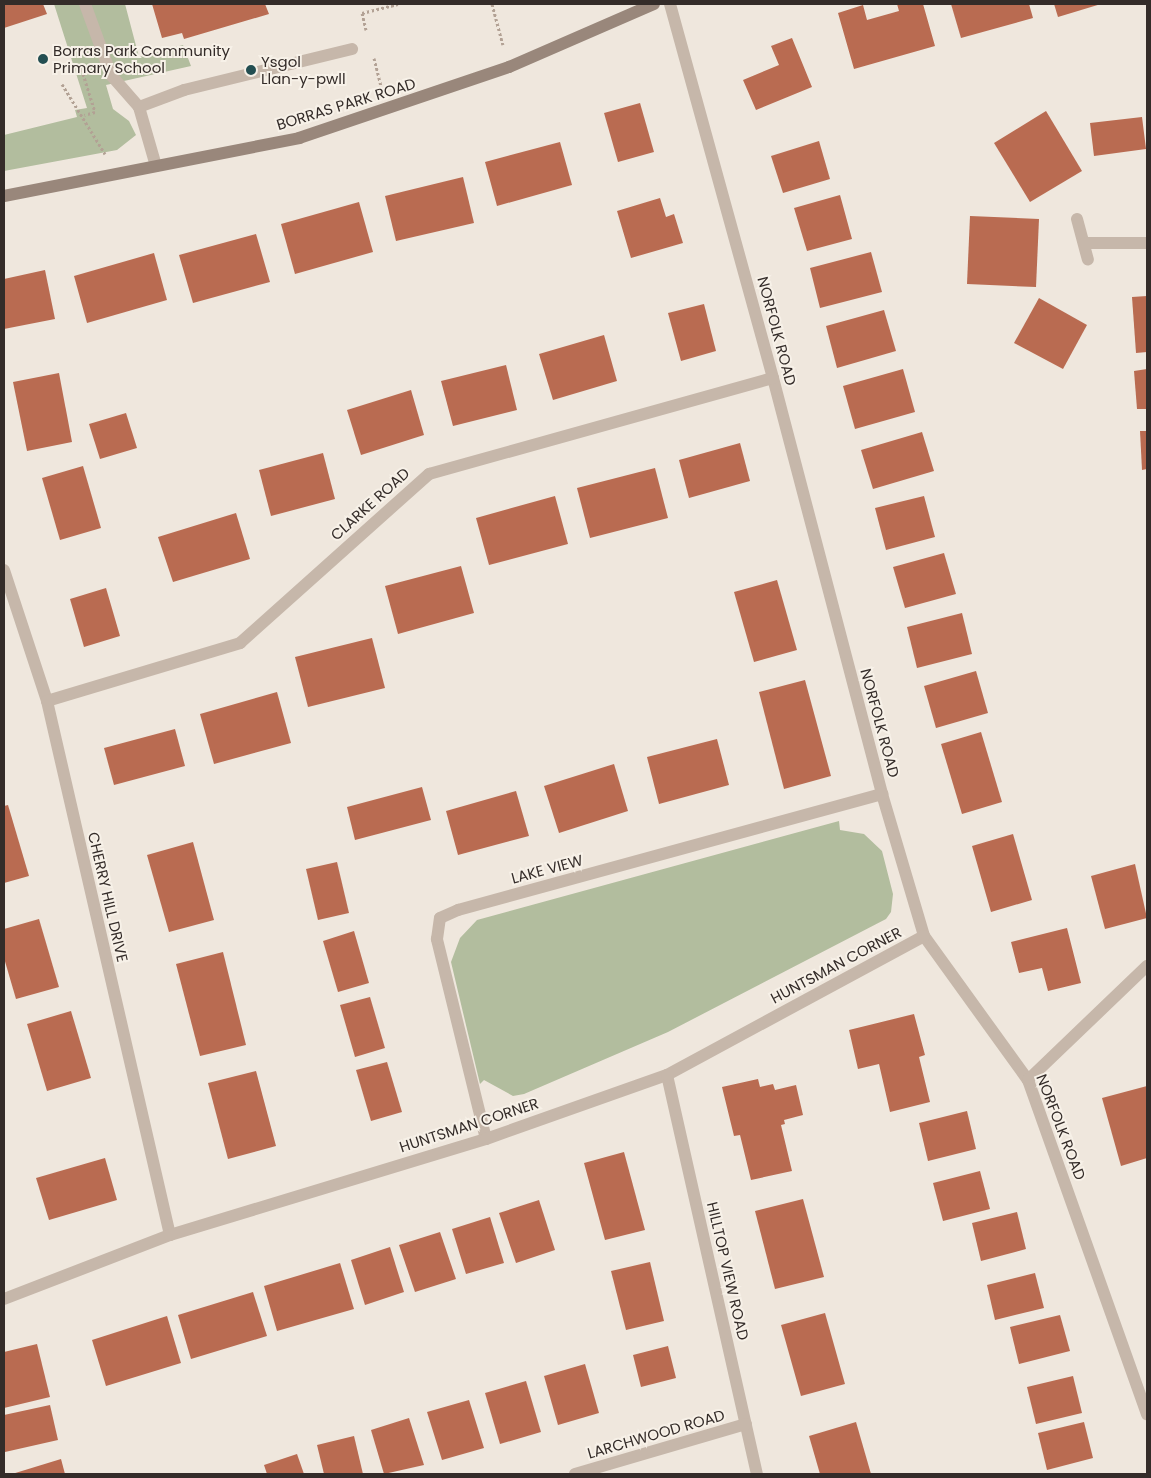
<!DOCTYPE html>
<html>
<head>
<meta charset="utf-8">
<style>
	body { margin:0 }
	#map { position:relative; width:1151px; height:1478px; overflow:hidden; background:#efe7dd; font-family:Poppins,sans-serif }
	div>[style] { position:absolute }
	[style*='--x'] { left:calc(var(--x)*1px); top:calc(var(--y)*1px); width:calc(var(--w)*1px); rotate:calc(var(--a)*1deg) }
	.green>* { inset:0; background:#b2bd9e }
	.building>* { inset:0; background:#b96b51 }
	.path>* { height:3px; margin-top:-1.5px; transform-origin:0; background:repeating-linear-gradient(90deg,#b2a194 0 2.5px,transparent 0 5px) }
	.lane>* { height:12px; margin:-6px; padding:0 6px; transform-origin:6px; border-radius:6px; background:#c6b7aa }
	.street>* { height:12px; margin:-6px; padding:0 6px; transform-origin:6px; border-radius:6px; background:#c6b7aa }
	.secondary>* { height:12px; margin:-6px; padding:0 6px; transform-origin:6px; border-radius:6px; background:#99877b }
	.dots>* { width:14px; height:14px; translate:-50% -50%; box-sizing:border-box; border:2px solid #f7f1e8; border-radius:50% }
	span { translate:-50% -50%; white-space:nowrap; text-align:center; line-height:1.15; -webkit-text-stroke:4px #f7f1e8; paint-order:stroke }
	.poi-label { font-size:15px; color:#342c29 }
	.left { translate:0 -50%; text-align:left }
	.street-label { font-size:15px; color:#342c29 }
	.frame { position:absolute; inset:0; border:5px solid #342c29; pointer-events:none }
</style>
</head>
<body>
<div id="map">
	<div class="green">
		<i style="clip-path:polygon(54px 4px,125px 4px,139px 57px,183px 45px,191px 66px,106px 85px,113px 109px,129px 121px,136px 135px,117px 150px,4px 171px,4px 135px,77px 117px,75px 110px,87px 108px)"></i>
		<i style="clip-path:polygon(839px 821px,840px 830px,864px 834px,882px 851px,893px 894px,891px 912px,886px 919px,668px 1032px,524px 1094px,513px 1096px,484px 1080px,480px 1084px,451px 962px,460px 938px,477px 920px)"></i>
	</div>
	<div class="building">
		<i style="clip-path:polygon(4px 4px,43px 4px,47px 14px,4px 28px)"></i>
		<i style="clip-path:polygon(152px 4px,265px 4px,269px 14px,184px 39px,182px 33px,162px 38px)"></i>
		<i style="clip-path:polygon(897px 4px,923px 4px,935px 46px,854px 69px,838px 13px,863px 5px,867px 20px,899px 11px)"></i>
		<i style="clip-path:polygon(951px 4px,1029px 4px,1033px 18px,961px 38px)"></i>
		<i style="clip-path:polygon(1054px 4px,1101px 4px,1058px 17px)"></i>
		<i style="clip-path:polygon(792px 38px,812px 87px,756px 110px,743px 80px,779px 65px,771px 46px)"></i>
		<i style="clip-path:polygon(640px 103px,654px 152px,618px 162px,604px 113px)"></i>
		<i style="clip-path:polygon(1046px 111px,1082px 171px,1030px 202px,994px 143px)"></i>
		<i style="clip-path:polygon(1142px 117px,1146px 149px,1094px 156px,1090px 123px)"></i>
		<i style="clip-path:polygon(819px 141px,830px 179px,783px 193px,771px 156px)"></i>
		<i style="clip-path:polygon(560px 142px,572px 185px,497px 206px,485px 162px)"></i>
		<i style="clip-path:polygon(463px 177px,474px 223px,396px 241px,385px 196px)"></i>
		<i style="clip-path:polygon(840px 195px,852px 239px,807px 251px,794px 208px)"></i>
		<i style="clip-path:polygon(660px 198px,666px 217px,674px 214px,683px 243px,631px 258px,617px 211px)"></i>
		<i style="clip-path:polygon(359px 202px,373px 252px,295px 274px,281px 224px)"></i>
		<i style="clip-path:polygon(970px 216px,1039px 219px,1036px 287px,967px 284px)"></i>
		<i style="clip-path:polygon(256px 234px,270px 282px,193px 303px,179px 255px)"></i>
		<i style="clip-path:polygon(871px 252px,882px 292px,820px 308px,810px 268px)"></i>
		<i style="clip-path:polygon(154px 253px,167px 300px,87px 323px,74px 276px)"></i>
		<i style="clip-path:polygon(45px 270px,55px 319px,4px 329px,4px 279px)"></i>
		<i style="clip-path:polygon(1147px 296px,1147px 352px,1136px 353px,1132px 297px)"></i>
		<i style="clip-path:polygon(1039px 298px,1087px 325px,1063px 369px,1014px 343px)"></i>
		<i style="clip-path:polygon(704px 304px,716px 351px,681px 361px,668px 313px)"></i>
		<i style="clip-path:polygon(884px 310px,896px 351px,837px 368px,826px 326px)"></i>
		<i style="clip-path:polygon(604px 335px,617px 381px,553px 400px,539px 354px)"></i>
		<i style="clip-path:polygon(506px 365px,517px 410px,453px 426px,441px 381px)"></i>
		<i style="clip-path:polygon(903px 369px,915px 412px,855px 429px,843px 386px)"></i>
		<i style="clip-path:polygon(1147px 369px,1147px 409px,1137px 409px,1134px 371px)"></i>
		<i style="clip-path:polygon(59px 373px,72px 442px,27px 451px,13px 382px)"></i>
		<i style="clip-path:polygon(411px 390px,424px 435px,361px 455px,347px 410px)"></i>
		<i style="clip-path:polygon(126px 413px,137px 448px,100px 459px,89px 424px)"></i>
		<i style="clip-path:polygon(1140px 431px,1147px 431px,1147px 469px,1142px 470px)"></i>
		<i style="clip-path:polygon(922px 432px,934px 471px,873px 489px,861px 450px)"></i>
		<i style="clip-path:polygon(740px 443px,750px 481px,689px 498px,679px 460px)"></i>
		<i style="clip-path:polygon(323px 453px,335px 499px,271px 516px,259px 470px)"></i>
		<i style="clip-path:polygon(83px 466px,101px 528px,60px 540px,42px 478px)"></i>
		<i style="clip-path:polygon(655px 468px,668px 518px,590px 538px,577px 488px)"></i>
		<i style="clip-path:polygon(555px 496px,568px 544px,489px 565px,476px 518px)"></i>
		<i style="clip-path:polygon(924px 496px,935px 537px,886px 550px,875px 508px)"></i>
		<i style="clip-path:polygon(236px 513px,250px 559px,173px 582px,158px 537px)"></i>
		<i style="clip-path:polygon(944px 553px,956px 594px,905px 608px,893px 567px)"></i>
		<i style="clip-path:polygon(461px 566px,474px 613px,398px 634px,385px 586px)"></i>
		<i style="clip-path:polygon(777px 580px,797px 650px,754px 662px,734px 592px)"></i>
		<i style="clip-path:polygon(106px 588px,120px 636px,84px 647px,70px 599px)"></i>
		<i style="clip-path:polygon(962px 613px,972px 654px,917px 668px,907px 627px)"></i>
		<i style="clip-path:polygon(372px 638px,385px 688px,308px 707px,295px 657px)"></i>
		<i style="clip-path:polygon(976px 671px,988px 713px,936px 728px,924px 686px)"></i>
		<i style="clip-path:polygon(805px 680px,831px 776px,784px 789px,759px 692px)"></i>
		<i style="clip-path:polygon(277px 692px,291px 743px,214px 764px,200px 714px)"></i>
		<i style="clip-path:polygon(175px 729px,185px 766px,114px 785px,104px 748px)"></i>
		<i style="clip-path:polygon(981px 732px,1002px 802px,962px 814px,941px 744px)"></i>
		<i style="clip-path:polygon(717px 739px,729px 785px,659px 804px,647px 757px)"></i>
		<i style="clip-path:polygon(614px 764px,628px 811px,559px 833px,544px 786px)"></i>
		<i style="clip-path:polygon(422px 787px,431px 820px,355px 840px,347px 807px)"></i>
		<i style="clip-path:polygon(516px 791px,529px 836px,458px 855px,446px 811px)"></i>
		<i style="clip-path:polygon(8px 805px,29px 876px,4px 883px,4px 806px)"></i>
		<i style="clip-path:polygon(1013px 834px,1032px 900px,991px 912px,972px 846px)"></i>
		<i style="clip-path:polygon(193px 842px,214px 920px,169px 932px,147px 855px)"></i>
		<i style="clip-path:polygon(337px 862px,349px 913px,318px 920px,306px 869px)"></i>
		<i style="clip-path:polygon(1135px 864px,1147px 918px,1105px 929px,1091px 876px)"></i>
		<i style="clip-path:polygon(39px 919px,59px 987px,16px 999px,4px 958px,4px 929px)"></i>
		<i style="clip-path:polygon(1067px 928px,1081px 983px,1048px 991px,1042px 968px,1019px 973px,1011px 942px)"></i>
		<i style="clip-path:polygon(354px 931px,369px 983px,338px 992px,323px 941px)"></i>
		<i style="clip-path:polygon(223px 952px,246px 1045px,200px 1056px,176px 964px)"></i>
		<i style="clip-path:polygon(370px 997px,385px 1048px,355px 1057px,340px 1005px)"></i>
		<i style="clip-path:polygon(71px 1011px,91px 1078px,47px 1091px,27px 1024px)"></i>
		<i style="clip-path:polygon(914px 1014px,925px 1055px,919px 1057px,930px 1102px,890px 1112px,879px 1064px,858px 1069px,849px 1030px)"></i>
		<i style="clip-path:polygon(387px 1062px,402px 1112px,371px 1121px,356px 1070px)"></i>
		<i style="clip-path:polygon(256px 1071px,276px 1146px,228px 1159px,208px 1083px)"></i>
		<i style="clip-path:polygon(758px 1079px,760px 1087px,773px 1084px,775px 1090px,796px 1085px,803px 1115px,784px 1120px,785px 1124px,781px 1125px,792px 1171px,751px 1180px,740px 1135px,734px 1136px,722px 1087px)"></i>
		<i style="clip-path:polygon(1147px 1086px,1147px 1158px,1121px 1166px,1102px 1098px)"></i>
		<i style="clip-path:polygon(967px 1111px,976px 1149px,928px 1161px,919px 1123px)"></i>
		<i style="clip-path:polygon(624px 1152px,645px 1230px,605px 1240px,584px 1163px)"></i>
		<i style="clip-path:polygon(105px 1158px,117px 1200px,49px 1220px,36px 1178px)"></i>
		<i style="clip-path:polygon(980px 1171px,990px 1209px,943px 1221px,933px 1183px)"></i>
		<i style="clip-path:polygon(803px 1199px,824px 1277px,775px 1289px,755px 1211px)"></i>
		<i style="clip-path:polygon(539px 1200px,555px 1250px,516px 1263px,499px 1213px)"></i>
		<i style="clip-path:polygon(1017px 1212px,1026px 1249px,981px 1261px,972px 1223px)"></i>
		<i style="clip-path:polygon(490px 1217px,504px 1263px,466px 1274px,452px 1229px)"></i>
		<i style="clip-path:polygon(440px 1232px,456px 1279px,415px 1292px,399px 1245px)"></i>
		<i style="clip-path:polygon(390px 1247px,404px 1292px,365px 1305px,351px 1260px)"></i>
		<i style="clip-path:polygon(650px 1262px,664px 1321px,626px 1330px,611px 1271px)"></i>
		<i style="clip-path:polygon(340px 1263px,354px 1309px,277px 1331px,264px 1286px)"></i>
		<i style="clip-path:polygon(1035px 1273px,1044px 1308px,995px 1320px,987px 1285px)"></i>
		<i style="clip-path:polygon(253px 1292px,267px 1336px,191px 1359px,178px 1315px)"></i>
		<i style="clip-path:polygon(825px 1313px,845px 1384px,801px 1396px,781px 1325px)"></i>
		<i style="clip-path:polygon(1060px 1315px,1070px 1351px,1019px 1364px,1010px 1327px)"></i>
		<i style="clip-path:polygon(167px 1316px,181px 1363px,106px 1386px,92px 1340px)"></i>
		<i style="clip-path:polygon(37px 1344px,50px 1397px,4px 1408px,4px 1352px)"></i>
		<i style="clip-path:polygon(668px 1346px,676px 1378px,641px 1387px,633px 1355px)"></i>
		<i style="clip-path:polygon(585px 1364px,599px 1413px,558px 1425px,544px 1376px)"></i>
		<i style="clip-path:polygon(1073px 1376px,1082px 1413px,1036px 1424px,1027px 1387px)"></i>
		<i style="clip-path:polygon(526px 1381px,541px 1432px,500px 1444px,485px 1393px)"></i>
		<i style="clip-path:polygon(469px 1400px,484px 1448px,442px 1460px,427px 1412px)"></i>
		<i style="clip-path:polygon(50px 1405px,58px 1440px,5px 1452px,4px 1415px)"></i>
		<i style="clip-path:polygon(409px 1418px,424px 1465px,384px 1474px,371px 1430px)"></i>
		<i style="clip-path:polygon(856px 1422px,871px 1474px,820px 1474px,809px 1436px)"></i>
		<i style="clip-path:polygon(1084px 1422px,1093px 1458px,1047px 1470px,1038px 1433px)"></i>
		<i style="clip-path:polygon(354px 1436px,363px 1474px,324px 1474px,317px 1445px)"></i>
		<i style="clip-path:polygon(297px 1454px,304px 1474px,267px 1474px,264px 1465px)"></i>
		<i style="clip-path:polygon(61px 1459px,65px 1474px,12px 1474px)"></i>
	</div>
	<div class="path">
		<i style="--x:492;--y:4;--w:42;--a:75"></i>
		<i style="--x:366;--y:30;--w:17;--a:-103"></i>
		<i style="--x:362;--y:13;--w:37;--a:-14"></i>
		<i style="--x:374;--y:58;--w:29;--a:76"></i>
		<i style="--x:80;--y:64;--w:50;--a:72.6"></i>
		<i style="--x:95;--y:112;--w:11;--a:165"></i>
		<i style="--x:62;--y:84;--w:82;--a:58.4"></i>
	</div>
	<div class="lane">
		<i style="--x:85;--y:4;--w:76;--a:69.9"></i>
		<i style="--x:111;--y:75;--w:43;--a:48.8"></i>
		<i style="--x:156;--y:166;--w:61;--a:-106.1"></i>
		<i style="--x:139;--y:107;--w:48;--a:-20.7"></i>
		<i style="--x:184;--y:90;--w:173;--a:-13.7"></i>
	</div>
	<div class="street">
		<i style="--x:670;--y:4;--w:388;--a:74.6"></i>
		<i style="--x:773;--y:378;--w:430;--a:75.3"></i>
		<i style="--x:882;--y:794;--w:148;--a:73.5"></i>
		<i style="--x:924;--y:936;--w:178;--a:54.2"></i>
		<i style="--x:1028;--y:1080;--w:355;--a:70.4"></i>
		<i style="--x:1077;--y:219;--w:42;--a:75"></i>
		<i style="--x:1085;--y:243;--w:62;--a:0"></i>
		<i style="--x:4;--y:570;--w:138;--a:71.8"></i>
		<i style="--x:47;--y:701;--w:548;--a:77.03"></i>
		<i style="--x:47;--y:701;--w:202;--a:-16.7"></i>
		<i style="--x:240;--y:643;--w:254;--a:-41.8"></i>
		<i style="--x:429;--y:474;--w:357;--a:-15.6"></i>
		<i style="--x:667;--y:1075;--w:409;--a:77.3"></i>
		<i style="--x:1028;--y:1080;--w:165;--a:-43.8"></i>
		<i style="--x:486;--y:1139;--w:206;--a:-103.8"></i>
		<i style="--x:437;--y:939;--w:21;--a:-82"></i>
		<i style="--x:440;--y:918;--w:20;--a:-24"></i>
		<i style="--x:458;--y:910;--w:440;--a:-15.3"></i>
		<i style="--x:4;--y:1299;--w:178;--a:-21.1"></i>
		<i style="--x:170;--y:1235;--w:330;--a:-16.9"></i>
		<i style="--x:486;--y:1139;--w:192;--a:-19.5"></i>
		<i style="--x:667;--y:1075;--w:292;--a:-28.4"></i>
		<i style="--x:575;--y:1474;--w:178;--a:-16.3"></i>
	</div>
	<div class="secondary">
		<i style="--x:4;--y:196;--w:301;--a:-11.1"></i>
		<i style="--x:299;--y:138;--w:222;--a:-18.7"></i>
		<i style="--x:509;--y:67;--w:158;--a:-23.5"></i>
	</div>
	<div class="dots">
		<i style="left:43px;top:59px;background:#234e51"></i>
		<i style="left:251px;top:70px;background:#234e51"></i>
	</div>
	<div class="poi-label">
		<span class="left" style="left:53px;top:59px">Borras Park Community<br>Primary School</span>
		<span class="left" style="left:261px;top:70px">Ysgol<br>Llan-y-pwll</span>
	</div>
	<div class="street-label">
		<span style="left:346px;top:104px;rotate:-17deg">BORRAS PARK ROAD</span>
		<span style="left:777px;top:331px;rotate:75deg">NORFOLK ROAD</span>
		<span style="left:370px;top:504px;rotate:-42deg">CLARKE ROAD</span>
		<span style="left:880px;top:723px;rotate:75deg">NORFOLK ROAD</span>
		<span style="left:547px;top:869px;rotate:-15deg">LAKE VIEW</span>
		<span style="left:108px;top:897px;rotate:77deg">CHERRY HILL DRIVE</span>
		<span style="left:836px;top:965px;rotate:-28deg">HUNTSMAN CORNER</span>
		<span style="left:469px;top:1125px;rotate:-18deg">HUNTSMAN CORNER</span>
		<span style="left:1061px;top:1127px;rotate:69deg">NORFOLK ROAD</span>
		<span style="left:728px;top:1271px;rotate:77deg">HILLTOP VIEW ROAD</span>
		<span style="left:656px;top:1434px;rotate:-16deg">LARCHWOOD ROAD</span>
	</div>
	<div class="frame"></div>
</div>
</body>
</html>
